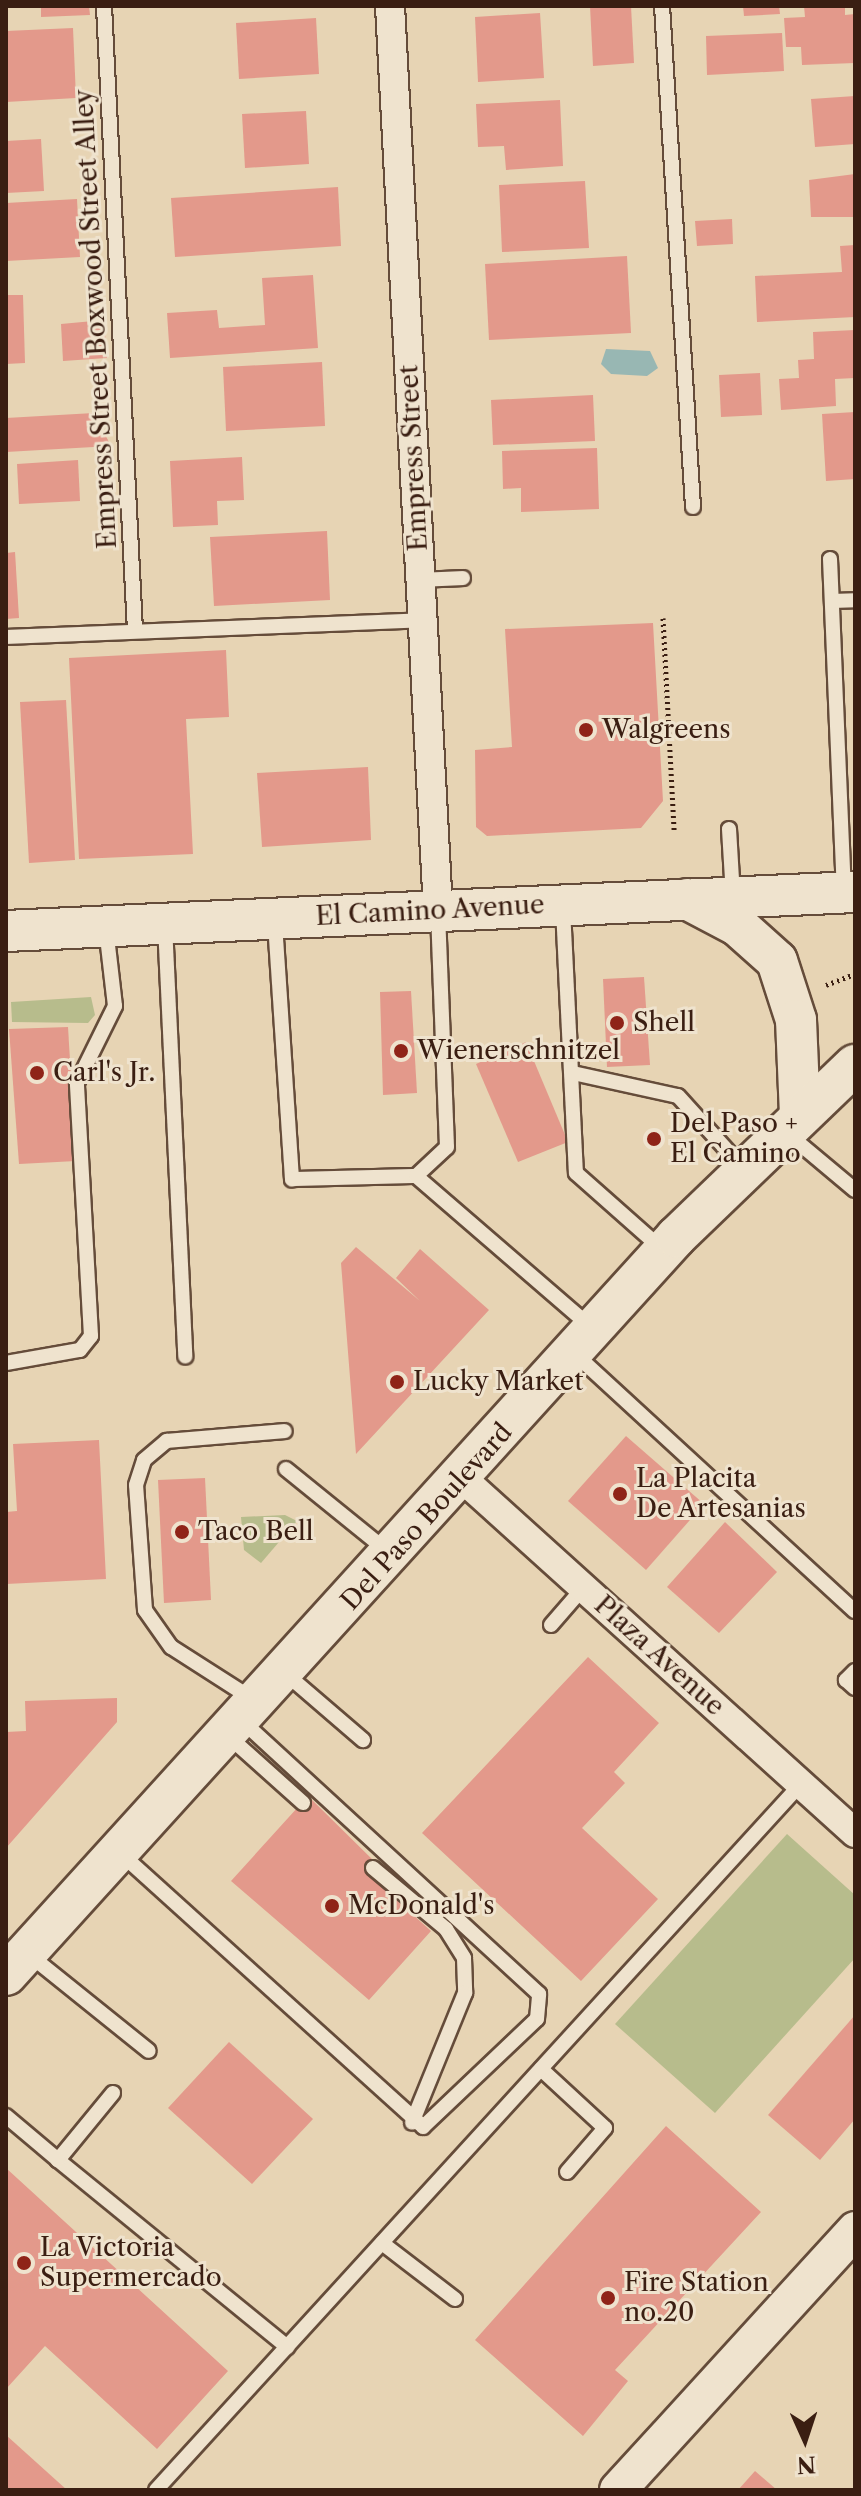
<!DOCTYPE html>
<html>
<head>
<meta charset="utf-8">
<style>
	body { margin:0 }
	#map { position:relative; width:861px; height:2496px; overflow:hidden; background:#e7d4b4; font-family:"Libre Caslon Text",serif }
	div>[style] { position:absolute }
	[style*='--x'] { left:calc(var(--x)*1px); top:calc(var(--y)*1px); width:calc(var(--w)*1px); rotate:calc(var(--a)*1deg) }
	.green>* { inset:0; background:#b7bc8c }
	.water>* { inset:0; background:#98b7b3 }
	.building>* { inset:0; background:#e3998b }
	.path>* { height:5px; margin-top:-2.5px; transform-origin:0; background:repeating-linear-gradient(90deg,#3a1e12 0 2px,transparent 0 6px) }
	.roads { filter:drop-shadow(2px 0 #654c3a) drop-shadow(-2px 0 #654c3a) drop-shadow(0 2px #654c3a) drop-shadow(0 -2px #654c3a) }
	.service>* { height:14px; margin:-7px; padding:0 7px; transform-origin:7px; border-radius:7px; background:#efe3ce }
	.minor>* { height:28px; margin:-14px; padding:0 14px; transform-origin:14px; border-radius:14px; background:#efe3ce }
	.tertiary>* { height:36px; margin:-18px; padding:0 18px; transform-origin:18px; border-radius:18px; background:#efe3ce }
	.secondary>* { height:40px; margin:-20px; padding:0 20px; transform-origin:20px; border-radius:20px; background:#efe3ce }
	.dots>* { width:22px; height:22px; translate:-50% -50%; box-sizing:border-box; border:4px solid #efe3ce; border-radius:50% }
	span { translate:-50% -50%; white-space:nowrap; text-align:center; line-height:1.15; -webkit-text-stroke:6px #efe3ce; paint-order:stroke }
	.street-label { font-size:26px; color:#3a1e12 }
	.poi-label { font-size:26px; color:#3a1e12 }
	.left { translate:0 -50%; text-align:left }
	.frame { position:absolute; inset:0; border:8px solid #3a1e12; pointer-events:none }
	.north { position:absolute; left:765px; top:2400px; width:80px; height:80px; -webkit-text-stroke:6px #efe3ce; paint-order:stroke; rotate:177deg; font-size:22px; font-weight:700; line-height:32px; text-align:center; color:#3a1e12 }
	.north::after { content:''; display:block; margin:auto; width:28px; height:36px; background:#3a1e12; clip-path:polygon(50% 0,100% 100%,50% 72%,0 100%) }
</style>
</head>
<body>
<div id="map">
	<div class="green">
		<i style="clip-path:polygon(91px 997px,95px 1015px,88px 1023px,12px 1022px,11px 1002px)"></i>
		<i style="clip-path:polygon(285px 1515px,297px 1521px,261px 1563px,244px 1550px,241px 1517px)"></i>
		<i style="clip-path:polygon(787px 1834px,855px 1895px,855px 1958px,715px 2113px,615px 2024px)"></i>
	</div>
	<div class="water">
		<i style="clip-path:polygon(606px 349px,650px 351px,658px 368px,647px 376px,611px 374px,601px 364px)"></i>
	</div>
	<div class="building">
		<i style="clip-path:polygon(41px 6px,89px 6px,90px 15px,41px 17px)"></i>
		<i style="clip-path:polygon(590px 6px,631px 6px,634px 63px,593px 66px)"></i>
		<i style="clip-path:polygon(743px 6px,779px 6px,780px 14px,744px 16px)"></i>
		<i style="clip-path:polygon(804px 6px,845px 6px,845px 15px,855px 14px,855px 63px,802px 65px,801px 47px,786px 47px,784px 18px,805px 17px)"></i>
		<i style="clip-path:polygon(540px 13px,544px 78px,478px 82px,475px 17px)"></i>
		<i style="clip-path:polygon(316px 18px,319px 74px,239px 79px,236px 23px)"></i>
		<i style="clip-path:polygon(73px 28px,76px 98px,6px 102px,6px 31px)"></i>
		<i style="clip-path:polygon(782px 33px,784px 71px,707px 75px,706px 36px)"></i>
		<i style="clip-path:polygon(855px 96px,855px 144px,815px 147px,811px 99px)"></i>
		<i style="clip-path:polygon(560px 100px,563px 166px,506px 170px,504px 146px,478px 147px,476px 104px)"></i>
		<i style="clip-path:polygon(306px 111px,309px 164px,245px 168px,242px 114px)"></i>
		<i style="clip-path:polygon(41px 139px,44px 191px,6px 193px,6px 141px)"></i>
		<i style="clip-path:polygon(855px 174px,855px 217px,811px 217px,809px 180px)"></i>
		<i style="clip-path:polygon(585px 181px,589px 248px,502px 252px,499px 185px)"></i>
		<i style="clip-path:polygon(338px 187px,341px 246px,175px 257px,171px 198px)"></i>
		<i style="clip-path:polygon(77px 199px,80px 257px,6px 261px,6px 203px)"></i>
		<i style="clip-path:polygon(732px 219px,733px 244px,697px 246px,695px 221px)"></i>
		<i style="clip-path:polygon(855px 245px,855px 317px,757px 322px,755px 276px,842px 272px,840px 246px)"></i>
		<i style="clip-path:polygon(627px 256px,631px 333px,489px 340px,485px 264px)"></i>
		<i style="clip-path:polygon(313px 275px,318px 348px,170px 358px,167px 313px,217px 310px,219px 328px,265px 325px,262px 278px)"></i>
		<i style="clip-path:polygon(6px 295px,23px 295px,25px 363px,6px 364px)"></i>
		<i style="clip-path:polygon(104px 320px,107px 358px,63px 361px,61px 324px)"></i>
		<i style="clip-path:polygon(855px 330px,855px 378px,835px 379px,836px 406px,781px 410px,779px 379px,799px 378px,798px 360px,814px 359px,813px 332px)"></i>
		<i style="clip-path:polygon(322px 362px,325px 426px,226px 431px,223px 367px)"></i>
		<i style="clip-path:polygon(760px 373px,762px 415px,721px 417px,719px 375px)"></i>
		<i style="clip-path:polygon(593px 395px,595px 441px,493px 445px,491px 400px)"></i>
		<i style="clip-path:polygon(855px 412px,855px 479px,826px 481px,822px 414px)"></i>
		<i style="clip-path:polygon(94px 413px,111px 446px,6px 452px,6px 418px)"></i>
		<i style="clip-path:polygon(597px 448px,599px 509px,521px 512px,521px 488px,503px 489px,502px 451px)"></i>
		<i style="clip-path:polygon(242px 457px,244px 500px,217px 501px,218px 525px,173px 527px,170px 461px)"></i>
		<i style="clip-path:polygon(78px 460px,80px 501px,19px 504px,17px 464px)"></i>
		<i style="clip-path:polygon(327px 531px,330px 600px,214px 606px,210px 537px)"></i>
		<i style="clip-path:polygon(15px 552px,19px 618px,6px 619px,6px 553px)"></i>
		<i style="clip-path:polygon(653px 623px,663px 801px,641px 828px,487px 836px,476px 827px,475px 750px,512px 747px,505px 629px)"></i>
		<i style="clip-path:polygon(226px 650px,229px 717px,186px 719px,193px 854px,79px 859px,69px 658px)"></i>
		<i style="clip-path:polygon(66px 700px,75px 860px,29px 863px,20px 702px)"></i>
		<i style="clip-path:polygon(368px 767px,371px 840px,262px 847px,257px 773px)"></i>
		<i style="clip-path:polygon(644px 977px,650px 1065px,607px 1067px,603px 979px)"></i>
		<i style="clip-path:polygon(411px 991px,417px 1093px,383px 1095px,380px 992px)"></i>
		<i style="clip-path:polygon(68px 1027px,76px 1161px,19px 1164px,9px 1029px)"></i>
		<i style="clip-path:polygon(526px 1042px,568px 1142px,518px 1162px,476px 1064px)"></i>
		<i style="clip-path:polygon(356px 1247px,420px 1301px,396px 1278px,420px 1249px,489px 1310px,356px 1454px,341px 1263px)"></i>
		<i style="clip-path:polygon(626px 1436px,704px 1504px,646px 1570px,568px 1501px)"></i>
		<i style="clip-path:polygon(99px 1440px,106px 1579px,6px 1584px,6px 1512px,17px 1511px,13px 1444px)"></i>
		<i style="clip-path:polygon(205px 1478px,211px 1600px,164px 1603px,158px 1480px)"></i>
		<i style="clip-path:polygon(725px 1522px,777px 1572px,719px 1633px,667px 1587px)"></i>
		<i style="clip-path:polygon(588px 1657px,659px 1723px,614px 1772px,625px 1783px,582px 1828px,658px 1899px,581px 1981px,422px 1833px)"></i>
		<i style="clip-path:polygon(117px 1698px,117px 1722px,6px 1848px,6px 1732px,26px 1731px,25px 1701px)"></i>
		<i style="clip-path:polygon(308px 1796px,377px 1864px,368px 1874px,431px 1931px,369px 2000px,231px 1881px)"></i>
		<i style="clip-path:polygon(855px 2015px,855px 2119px,820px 2160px,768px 2115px)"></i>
		<i style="clip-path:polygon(229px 2042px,313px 2119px,252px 2184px,168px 2108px)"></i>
		<i style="clip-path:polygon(666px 2126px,761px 2212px,615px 2370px,628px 2381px,583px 2436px,475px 2340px)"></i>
		<i style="clip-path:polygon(6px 2168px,228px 2371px,157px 2449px,45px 2346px,6px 2389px)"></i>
		<i style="clip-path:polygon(6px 2435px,67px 2490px,6px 2490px)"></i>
		<i style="clip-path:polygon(755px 2471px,777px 2490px,738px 2490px)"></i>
	</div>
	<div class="path">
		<i style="--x:663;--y:618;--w:213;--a:87"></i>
		<i style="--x:826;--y:985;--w:31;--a:-21"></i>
	</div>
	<div class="roads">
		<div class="service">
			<i style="--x:104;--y:6;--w:625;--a:87.16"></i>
			<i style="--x:662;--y:6;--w:502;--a:86.46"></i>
			<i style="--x:830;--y:559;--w:333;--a:87.6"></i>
			<i style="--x:420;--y:580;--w:43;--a:-2.7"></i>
			<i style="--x:832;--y:601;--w:23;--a:-2"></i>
			<i style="--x:6;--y:637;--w:416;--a:-2.3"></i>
			<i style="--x:729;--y:829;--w:68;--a:86.6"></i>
			<i style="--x:563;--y:909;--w:264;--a:87.2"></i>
			<i style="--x:576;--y:1173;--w:115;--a:41.5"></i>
			<i style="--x:275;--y:923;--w:257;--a:86.2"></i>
			<i style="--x:292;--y:1179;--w:124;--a:-1.4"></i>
			<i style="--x:416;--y:1176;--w:231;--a:40.8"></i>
			<i style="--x:165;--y:925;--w:432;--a:87.3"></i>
			<i style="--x:573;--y:1073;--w:107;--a:12.4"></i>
			<i style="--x:678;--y:1096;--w:98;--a:47.9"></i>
			<i style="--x:788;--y:1134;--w:87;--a:39.9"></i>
			<i style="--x:416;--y:1176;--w:42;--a:-43.1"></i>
			<i style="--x:447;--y:1147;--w:233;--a:-92.2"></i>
			<i style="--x:574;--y:1353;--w:381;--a:42.6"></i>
			<i style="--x:6;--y:1363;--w:75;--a:-10"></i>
			<i style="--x:80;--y:1350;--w:18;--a:-52"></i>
			<i style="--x:91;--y:1336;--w:253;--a:-93.2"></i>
			<i style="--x:77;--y:1083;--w:86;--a:-63.7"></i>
			<i style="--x:115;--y:1006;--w:79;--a:-96.6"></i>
			<i style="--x:286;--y:1469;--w:129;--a:39"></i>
			<i style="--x:551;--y:1625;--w:49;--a:-49.1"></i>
			<i style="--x:855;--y:1671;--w:13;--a:135"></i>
			<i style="--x:846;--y:1680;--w:12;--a:42"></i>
			<i style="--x:285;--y:1673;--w:103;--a:40.7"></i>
			<i style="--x:254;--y:1700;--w:98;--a:-147.4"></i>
			<i style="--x:171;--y:1647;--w:45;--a:-125.1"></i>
			<i style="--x:145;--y:1610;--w:125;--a:-94.1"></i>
			<i style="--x:136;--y:1485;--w:26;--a:-72"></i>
			<i style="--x:144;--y:1460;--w:30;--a:-40"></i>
			<i style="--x:167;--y:1441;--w:118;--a:-4.8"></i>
			<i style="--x:227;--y:1735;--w:102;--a:41.8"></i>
			<i style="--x:119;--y:1852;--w:410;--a:42.1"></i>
			<i style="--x:423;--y:2127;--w:157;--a:-43.5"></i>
			<i style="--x:537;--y:2019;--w:25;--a:-85"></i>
			<i style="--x:539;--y:1994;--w:405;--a:-137.4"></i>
			<i style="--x:373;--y:1868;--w:95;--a:39.9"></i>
			<i style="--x:446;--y:1929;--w:34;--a:58"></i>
			<i style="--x:464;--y:1958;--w:35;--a:88"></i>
			<i style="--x:465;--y:1993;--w:140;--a:112.2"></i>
			<i style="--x:27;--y:1953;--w:156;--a:38.8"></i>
			<i style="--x:541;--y:2069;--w:87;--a:42.7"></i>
			<i style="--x:605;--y:2128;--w:58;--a:130.8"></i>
			<i style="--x:113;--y:2093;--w:87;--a:129.4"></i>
			<i style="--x:58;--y:2160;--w:296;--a:39.2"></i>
			<i style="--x:6;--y:2116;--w:68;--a:40.2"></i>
			<i style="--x:382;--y:2243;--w:92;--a:37.5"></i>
			<i style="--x:156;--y:2490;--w:956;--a:-47.59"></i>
		</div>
		<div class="minor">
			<i style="--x:390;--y:6;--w:905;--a:86.96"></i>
			<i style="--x:463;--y:1479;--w:528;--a:42.08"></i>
		</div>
		<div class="tertiary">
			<i style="--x:618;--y:2490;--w:352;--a:-47.6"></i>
		</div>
		<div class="secondary">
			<i style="--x:687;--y:899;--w:58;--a:27.9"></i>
			<i style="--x:738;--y:926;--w:52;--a:41.9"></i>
			<i style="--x:777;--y:961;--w:62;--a:72.1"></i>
			<i style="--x:796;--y:1020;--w:94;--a:87.6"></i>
			<i style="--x:6;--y:931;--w:850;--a:-2.63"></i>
			<i style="--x:6;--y:1975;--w:997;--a:-47.76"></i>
			<i style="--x:676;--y:1237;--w:248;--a:-43.9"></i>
		</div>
	</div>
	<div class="dots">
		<i style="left:586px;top:730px;background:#8f2418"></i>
		<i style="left:617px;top:1023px;background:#8f2418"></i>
		<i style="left:401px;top:1051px;background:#8f2418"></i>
		<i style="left:37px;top:1073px;background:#8f2418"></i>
		<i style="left:654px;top:1139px;background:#8f2418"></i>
		<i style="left:397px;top:1382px;background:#8f2418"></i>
		<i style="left:620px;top:1494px;background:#8f2418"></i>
		<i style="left:182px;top:1532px;background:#8f2418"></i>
		<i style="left:332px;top:1906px;background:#8f2418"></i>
		<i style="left:24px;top:2263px;background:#8f2418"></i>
		<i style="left:608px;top:2298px;background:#8f2418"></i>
	</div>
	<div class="street-label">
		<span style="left:96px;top:319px;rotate:-93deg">Empress Street Boxwood Street Alley</span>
		<span style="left:414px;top:458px;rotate:-93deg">Empress Street</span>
		<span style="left:430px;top:911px;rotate:-3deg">El Camino Avenue</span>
		<span style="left:427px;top:1517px;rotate:-48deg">Del Paso Boulevard</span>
		<span style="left:659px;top:1656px;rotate:42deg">Plaza Avenue</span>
	</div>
	<div class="poi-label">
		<span class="left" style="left:602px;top:730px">Walgreens</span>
		<span class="left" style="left:633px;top:1023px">Shell</span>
		<span class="left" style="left:417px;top:1051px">Wienerschnitzel</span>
		<span class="left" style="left:53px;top:1073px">Carl's Jr.</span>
		<span class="left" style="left:670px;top:1139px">Del Paso +<br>El Camino</span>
		<span class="left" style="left:413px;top:1382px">Lucky Market</span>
		<span class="left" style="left:636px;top:1494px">La Placita<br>De Artesanias</span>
		<span class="left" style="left:198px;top:1532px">Taco Bell</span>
		<span class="left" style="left:348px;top:1906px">McDonald's</span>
		<span class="left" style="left:40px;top:2263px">La Victoria<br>Supermercado</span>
		<span class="left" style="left:624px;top:2298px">Fire Station<br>no.20</span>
	</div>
	<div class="frame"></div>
	<div class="north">N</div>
</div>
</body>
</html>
